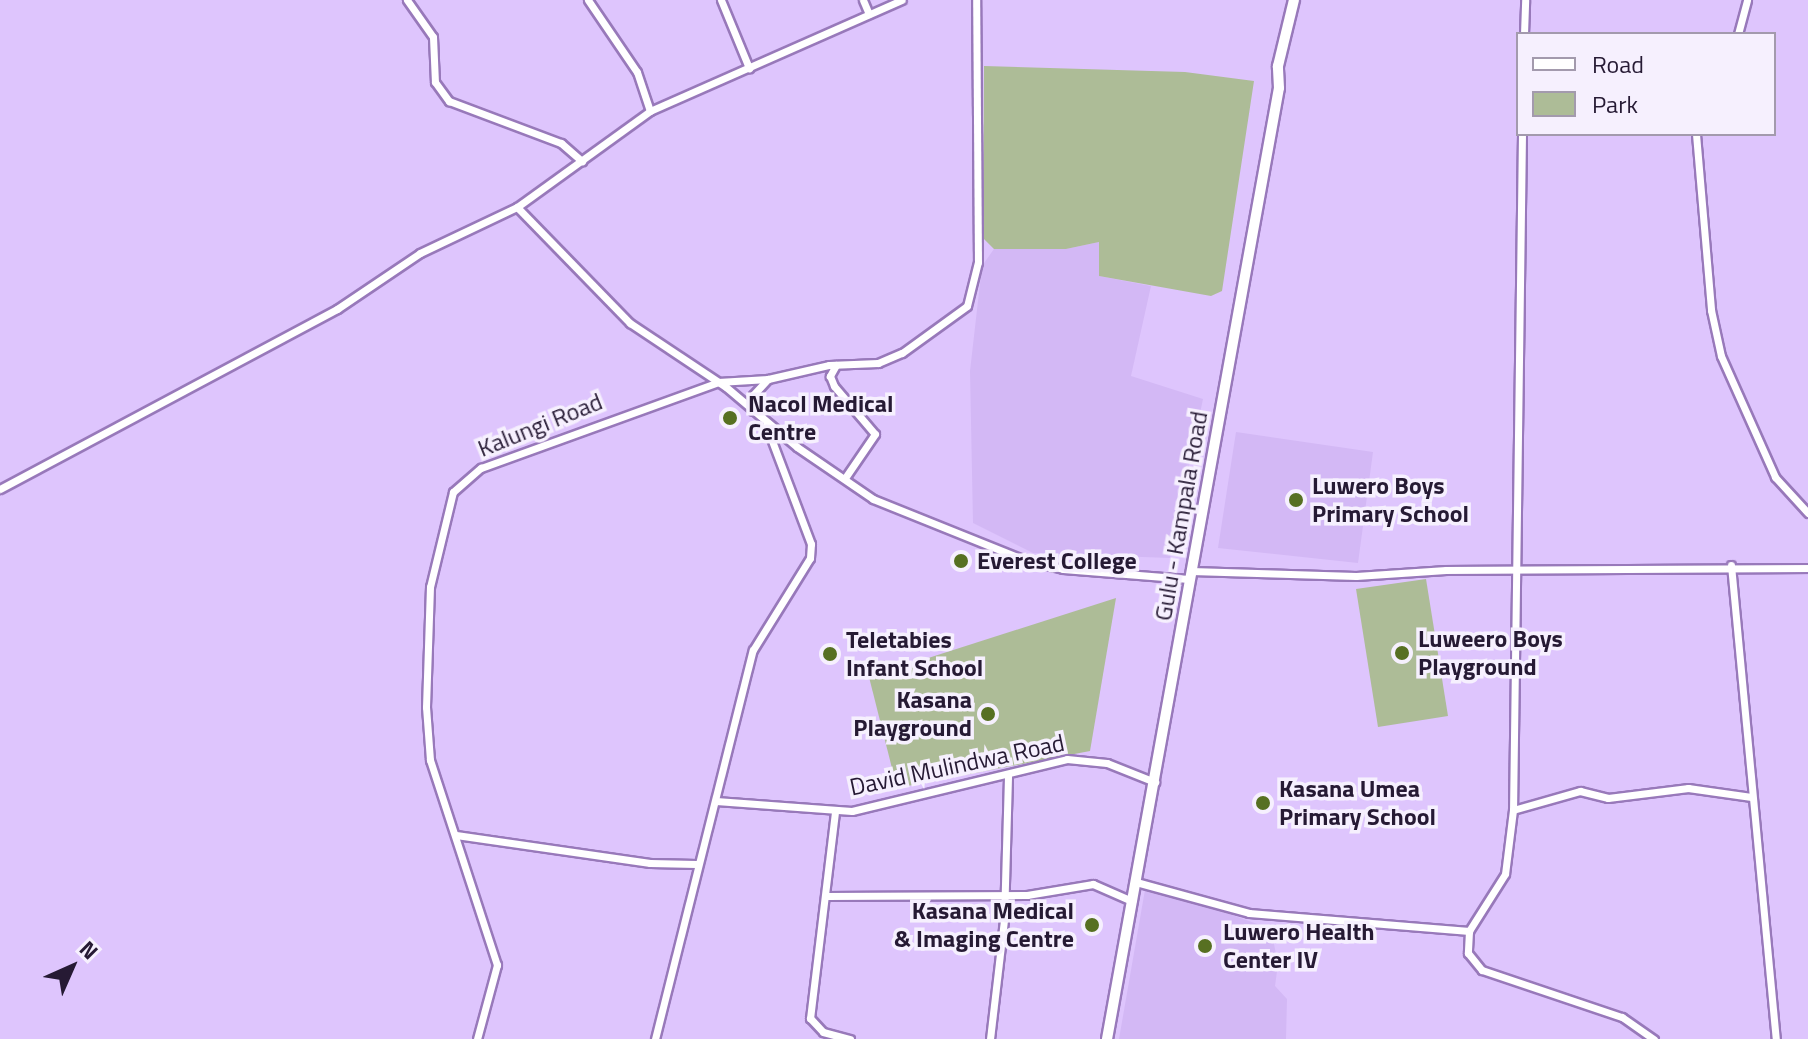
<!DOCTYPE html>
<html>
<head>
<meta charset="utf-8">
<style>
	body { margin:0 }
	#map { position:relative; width:1808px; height:1039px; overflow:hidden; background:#dec5fd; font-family:"Titillium Web",sans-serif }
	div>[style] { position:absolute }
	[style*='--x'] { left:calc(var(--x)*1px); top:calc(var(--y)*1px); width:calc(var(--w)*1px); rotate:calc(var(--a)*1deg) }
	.built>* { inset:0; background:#d3b8f5 }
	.green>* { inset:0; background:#adbc97 }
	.roads { filter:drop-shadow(2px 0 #9879ba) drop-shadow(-2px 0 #9879ba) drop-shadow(0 2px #9879ba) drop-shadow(0 -2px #9879ba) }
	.street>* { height:7px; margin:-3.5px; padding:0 3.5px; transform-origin:3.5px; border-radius:3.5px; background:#fff }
	.primary>* { height:10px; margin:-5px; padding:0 5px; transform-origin:5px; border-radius:5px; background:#fff }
	.dots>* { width:22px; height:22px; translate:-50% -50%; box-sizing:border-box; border:4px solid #f6f0fe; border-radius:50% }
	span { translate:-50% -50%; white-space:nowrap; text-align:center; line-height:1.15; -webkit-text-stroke:7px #f6f0fe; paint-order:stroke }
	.poi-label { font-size:24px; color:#261a34; font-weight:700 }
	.left { translate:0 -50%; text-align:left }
	.right { translate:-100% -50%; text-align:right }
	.street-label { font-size:24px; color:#261a34 }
	.legend { position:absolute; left:1516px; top:32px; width:260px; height:104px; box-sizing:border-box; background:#f6f0fe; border:2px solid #a39aad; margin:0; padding:10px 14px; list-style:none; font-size:24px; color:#261a34 }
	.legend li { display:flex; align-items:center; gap:16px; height:40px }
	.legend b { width:40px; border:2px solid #a39aad }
	.north { position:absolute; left:32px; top:927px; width:80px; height:80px; -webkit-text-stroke:6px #f6f0fe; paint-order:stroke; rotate:45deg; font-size:22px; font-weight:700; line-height:32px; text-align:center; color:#261a34 }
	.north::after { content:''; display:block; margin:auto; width:28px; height:36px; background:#261a34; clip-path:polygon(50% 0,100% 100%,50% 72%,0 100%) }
</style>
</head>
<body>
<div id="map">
	<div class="built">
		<i style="clip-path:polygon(1099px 242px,1099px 276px,1151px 286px,1131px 376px,1203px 399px,1170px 558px,1033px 553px,973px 523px,970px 371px,982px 266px,994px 249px,1066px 249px)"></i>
		<i style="clip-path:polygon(1236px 432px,1373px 452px,1358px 563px,1218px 548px)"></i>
		<i style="clip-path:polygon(1146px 884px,1271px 929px,1278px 964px,1275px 986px,1287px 999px,1286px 1039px,1119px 1039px)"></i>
	</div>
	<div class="green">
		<i style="clip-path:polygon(984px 66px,1185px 72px,1254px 81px,1222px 291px,1211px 296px,1099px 276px,1099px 242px,1066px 249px,994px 249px,983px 238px)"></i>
		<i style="clip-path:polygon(1426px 579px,1448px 716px,1378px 727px,1356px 589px)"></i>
		<i style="clip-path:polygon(1116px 598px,1090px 751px,897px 788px,869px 677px)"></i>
	</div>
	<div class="roads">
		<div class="street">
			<i style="--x:407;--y:0;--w:45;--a:54.9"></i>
			<i style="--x:433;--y:37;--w:45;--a:87.5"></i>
			<i style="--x:435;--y:82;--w:24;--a:54"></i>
			<i style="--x:449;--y:101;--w:120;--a:20.6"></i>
			<i style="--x:561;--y:143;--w:28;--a:41"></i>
			<i style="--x:588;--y:0;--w:87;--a:55.8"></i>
			<i style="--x:637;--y:72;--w:41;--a:71.6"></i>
			<i style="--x:721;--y:0;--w:74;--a:67.6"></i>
			<i style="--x:863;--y:0;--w:15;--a:67"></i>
			<i style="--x:1524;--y:34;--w:34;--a:-88"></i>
			<i style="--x:1738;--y:34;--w:35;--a:-75"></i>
			<i style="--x:1522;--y:134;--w:676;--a:90.76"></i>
			<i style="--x:1513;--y:810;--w:64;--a:97.1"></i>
			<i style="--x:1505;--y:874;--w:67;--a:122.3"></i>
			<i style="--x:1469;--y:931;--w:22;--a:93"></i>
			<i style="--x:1468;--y:953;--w:22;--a:51"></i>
			<i style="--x:1482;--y:970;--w:148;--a:18.6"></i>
			<i style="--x:1622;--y:1017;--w:39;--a:35"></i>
			<i style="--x:1696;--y:134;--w:177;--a:85.1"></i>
			<i style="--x:1711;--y:310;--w:47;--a:77.7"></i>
			<i style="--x:1721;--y:356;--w:133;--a:65.9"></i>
			<i style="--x:1775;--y:477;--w:49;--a:47.5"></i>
			<i style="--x:517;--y:207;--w:162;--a:45.8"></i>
			<i style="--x:630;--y:323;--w:115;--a:33.7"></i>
			<i style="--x:726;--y:387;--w:93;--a:40.2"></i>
			<i style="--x:797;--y:447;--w:92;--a:34.4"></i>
			<i style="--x:873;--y:499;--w:161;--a:21.9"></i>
			<i style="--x:1022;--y:559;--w:42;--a:13.7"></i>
			<i style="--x:1063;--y:569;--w:126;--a:4.5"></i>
			<i style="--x:836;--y:365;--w:13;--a:119"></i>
			<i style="--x:830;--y:376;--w:11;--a:68"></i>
			<i style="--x:834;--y:386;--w:63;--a:49.5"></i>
			<i style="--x:875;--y:434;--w:53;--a:124.3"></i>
			<i style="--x:753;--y:411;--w:16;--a:-90"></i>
			<i style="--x:753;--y:395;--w:22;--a:-47"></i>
			<i style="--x:0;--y:489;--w:382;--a:-28.1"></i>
			<i style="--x:337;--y:309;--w:100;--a:-34"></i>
			<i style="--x:420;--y:253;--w:107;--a:-25.4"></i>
			<i style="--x:517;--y:207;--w:164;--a:-35.8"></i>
			<i style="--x:650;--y:111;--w:275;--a:-23.8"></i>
			<i style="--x:1731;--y:565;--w:476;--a:84.6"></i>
			<i style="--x:1191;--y:571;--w:165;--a:1.7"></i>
			<i style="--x:1356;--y:576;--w:90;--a:-3.8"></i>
			<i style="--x:1446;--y:570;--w:362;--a:-0.3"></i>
			<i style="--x:716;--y:801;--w:136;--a:4.2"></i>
			<i style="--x:852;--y:811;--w:221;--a:-13.6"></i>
			<i style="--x:1067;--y:759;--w:40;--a:5.7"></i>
			<i style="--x:1107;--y:763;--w:52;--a:21.6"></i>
			<i style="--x:1513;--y:810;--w:70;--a:-15.8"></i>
			<i style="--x:1580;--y:791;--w:29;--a:14"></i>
			<i style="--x:1608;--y:798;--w:81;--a:-7.1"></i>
			<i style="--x:1688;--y:788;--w:64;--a:8.1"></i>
			<i style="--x:835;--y:812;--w:208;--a:96.9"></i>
			<i style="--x:810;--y:1018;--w:19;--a:47"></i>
			<i style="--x:823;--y:1032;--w:28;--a:15"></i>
			<i style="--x:456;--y:835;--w:196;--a:8.2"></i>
			<i style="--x:650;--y:863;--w:46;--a:1.2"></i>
			<i style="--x:1136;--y:882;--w:117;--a:15.3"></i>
			<i style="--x:1249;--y:913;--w:221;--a:4.7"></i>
			<i style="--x:826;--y:896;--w:201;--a:-0.3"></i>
			<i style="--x:1027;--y:895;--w:67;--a:-9.5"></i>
			<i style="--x:1093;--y:884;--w:43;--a:23.6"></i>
			<i style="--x:477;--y:1039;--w:77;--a:-74.9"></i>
			<i style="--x:497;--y:965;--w:216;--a:-108.1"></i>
			<i style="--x:430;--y:760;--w:53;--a:-94.3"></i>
			<i style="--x:426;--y:707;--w:120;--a:-88.1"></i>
			<i style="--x:430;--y:587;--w:98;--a:-76.4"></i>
			<i style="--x:453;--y:492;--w:37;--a:-41"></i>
			<i style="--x:481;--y:468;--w:252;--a:-19.9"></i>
			<i style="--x:718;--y:382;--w:50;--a:-3.4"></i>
			<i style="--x:768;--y:379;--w:63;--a:-12.9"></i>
			<i style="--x:829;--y:365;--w:49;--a:-2.3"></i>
			<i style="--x:878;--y:363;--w:26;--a:-23"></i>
			<i style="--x:902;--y:353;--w:80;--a:-35.9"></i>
			<i style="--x:967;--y:306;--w:45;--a:-76"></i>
			<i style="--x:978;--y:262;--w:262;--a:-90.4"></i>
			<i style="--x:655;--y:1039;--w:401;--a:-75.9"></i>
			<i style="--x:753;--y:650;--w:108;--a:-58.2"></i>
			<i style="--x:810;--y:558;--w:14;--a:-86"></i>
			<i style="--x:811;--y:544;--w:127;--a:-110.7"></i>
			<i style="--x:990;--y:1039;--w:120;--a:-83.3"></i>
			<i style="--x:1004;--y:920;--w:144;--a:-88.4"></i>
		</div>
		<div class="primary">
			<i style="--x:1107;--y:1039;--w:966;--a:-79.75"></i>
			<i style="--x:1279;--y:88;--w:22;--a:-93"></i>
			<i style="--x:1278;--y:66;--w:68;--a:-76.4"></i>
		</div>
	</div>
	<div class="dots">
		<i style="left:730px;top:418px;background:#577022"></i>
		<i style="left:1296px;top:500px;background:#577022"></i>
		<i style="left:961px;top:561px;background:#577022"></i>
		<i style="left:1402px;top:653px;background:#577022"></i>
		<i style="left:830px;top:654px;background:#577022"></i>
		<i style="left:988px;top:714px;background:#577022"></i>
		<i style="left:1263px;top:803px;background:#577022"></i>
		<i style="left:1092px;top:925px;background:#577022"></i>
		<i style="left:1205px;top:946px;background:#577022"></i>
	</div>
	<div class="poi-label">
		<span class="left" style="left:748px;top:418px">Nacol Medical<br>Centre</span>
		<span class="left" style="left:1312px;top:500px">Luwero Boys<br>Primary School</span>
		<span class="left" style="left:977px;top:561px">Everest College</span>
		<span class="left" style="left:1418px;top:653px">Luweero Boys<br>Playground</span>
		<span class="left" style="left:846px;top:654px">Teletabies<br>Infant School</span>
		<span class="right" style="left:972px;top:714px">Kasana<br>Playground</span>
		<span class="left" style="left:1279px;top:803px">Kasana Umea<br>Primary School</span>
		<span class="right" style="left:1074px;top:925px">Kasana Medical<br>&amp; Imaging Centre</span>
		<span class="left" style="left:1223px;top:946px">Luwero Health<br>Center IV</span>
	</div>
	<div class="street-label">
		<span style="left:540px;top:425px;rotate:-22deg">Kalungi Road</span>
		<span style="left:1181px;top:516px;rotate:-80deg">Gulu - Kampala Road</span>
		<span style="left:957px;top:765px;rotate:-12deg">David Mulindwa Road</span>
	</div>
	<ul class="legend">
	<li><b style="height:10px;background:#fff"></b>Road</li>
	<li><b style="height:22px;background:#adbc97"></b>Park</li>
	</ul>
	<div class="north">N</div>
</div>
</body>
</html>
